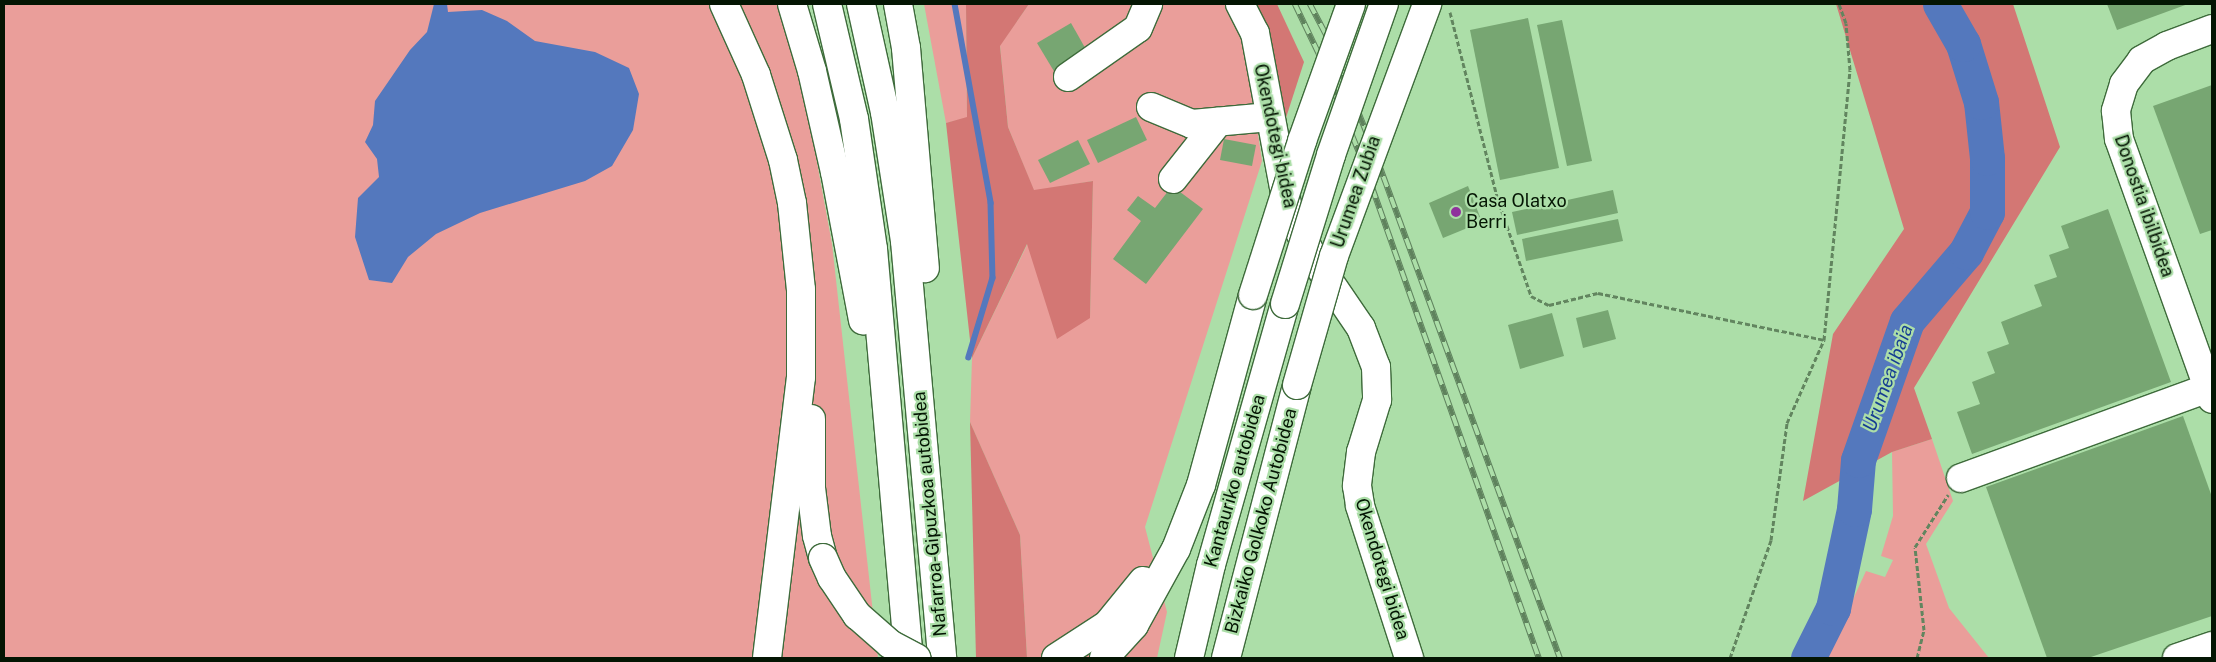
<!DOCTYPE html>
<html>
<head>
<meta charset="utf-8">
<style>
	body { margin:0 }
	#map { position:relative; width:2216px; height:662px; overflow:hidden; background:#acdea8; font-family:"Public Sans",sans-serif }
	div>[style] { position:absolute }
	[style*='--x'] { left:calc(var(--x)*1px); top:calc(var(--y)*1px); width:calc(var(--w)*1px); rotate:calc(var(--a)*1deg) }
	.green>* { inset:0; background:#ea9e9a }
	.forest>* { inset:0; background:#d37774 }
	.water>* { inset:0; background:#5478bd }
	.stream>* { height:5.5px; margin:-2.75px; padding:0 2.75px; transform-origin:2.75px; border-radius:2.75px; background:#5478bd }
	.river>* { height:35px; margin:-17.5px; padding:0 17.5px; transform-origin:17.5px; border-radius:17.5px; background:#5478bd }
	.building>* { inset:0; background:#77a672 }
	.path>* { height:3px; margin-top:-1.5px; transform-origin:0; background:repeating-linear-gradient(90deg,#62855f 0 5px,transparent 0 7.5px) }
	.roads { filter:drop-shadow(1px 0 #3e6b3b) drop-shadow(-1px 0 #3e6b3b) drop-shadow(0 1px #3e6b3b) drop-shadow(0 -1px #3e6b3b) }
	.minor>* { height:28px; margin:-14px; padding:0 14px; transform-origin:14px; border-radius:14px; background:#fff }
	.highway>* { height:28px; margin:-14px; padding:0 14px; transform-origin:14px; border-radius:14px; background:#fff }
	.rail>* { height:5.5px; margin-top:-2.75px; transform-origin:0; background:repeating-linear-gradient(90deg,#acdea8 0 11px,#5f825d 0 22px); box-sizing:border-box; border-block:1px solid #5f825d }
	.bridges { filter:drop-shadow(1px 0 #3e6b3b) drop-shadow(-1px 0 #3e6b3b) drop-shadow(0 1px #3e6b3b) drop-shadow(0 -1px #3e6b3b) }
	.highway-bridge>* { height:28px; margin:-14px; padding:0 14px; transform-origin:14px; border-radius:14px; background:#fff }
	.dots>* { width:14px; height:14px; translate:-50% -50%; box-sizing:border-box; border:2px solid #acdea8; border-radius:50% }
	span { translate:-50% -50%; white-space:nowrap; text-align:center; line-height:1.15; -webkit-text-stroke:4.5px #acdea8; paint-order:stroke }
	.street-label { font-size:18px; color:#041503 }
	.poi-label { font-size:18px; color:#041503 }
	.left { translate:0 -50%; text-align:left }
	.water-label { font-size:19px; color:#163e92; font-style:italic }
	.frame { position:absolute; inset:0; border:5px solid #041503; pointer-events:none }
</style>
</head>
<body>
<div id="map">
	<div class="green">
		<i style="clip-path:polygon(4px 4px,780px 4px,799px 65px,832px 244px,878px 658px,4px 658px)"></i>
		<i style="clip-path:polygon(924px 4px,966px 4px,967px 118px,946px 123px)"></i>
		<i style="clip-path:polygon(1029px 4px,1227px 4px,1242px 28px,1262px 161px,1145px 527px,1167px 612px,1157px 658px,1027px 658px,1020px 535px,970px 422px,972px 358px,1028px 243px,1057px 338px,1090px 317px,1093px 181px,1034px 191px,1008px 127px,1000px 45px)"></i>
		<i style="clip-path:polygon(1932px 439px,1953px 501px,1926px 544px,1949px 608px,1989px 658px,1826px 658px,1866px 571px,1885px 577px,1893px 560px,1881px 556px,1893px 516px,1892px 452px)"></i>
	</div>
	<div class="forest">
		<i style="clip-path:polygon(966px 4px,1029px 4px,1000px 46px,1008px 127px,1034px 190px,1093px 181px,1090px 318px,1057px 339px,1027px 244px,972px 358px,946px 123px,967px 117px)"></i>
		<i style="clip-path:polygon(1253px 4px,1277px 4px,1304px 62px,1283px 127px)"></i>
		<i style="clip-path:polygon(1836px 4px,2013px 4px,2060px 147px,1914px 388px,1932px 439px,1892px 452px,1803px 501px,1833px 334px,1904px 229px)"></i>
		<i style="clip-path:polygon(970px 422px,1020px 535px,1027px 658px,976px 658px)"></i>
	</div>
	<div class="water">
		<i style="clip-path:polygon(434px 4px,447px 4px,448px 12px,482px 10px,507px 21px,535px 41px,595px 52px,629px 68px,639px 94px,633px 130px,612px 166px,585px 181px,480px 213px,436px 234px,408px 257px,392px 283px,369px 280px,355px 237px,358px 198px,379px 177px,377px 159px,365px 142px,373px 125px,375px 101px,410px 50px,427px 32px)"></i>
	</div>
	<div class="stream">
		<i style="--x:955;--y:4;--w:202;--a:79.7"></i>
		<i style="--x:991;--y:203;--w:75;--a:88.5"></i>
		<i style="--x:993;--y:278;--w:83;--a:106.9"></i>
	</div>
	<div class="river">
		<i style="--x:1808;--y:658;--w:56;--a:-63.4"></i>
		<i style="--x:1833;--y:608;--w:101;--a:-78"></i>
		<i style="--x:1854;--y:509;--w:49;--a:-85.3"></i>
		<i style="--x:1858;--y:460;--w:147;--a:-70.6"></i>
		<i style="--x:1907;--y:321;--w:91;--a:-49.5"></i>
		<i style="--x:1966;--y:252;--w:45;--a:-62.3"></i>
		<i style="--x:1987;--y:212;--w:54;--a:-90"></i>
		<i style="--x:1987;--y:158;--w:56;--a:-96.1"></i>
		<i style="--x:1981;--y:102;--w:61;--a:-107.2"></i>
		<i style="--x:1963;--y:44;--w:46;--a:-119.9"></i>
	</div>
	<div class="building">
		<i style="clip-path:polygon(2107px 4px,2188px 4px,2117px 30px)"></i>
		<i style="clip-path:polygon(1528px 18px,1559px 168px,1500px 180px,1470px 30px)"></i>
		<i style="clip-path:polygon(1562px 20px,1592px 161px,1567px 166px,1537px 25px)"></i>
		<i style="clip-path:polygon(1071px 23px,1088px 53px,1055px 73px,1037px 43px)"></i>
		<i style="clip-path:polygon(2212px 85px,2212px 230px,2200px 234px,2153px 106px)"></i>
		<i style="clip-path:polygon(1136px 117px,1147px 140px,1098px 163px,1087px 140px)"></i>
		<i style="clip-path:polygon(1224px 139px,1256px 145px,1252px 166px,1220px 160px)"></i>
		<i style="clip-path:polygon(1078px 140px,1090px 164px,1050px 183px,1038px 160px)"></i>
		<i style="clip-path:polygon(1172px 186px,1203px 209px,1146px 284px,1113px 259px,1141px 221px,1127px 210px,1138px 196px,1155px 208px)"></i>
		<i style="clip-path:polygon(1468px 186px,1482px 222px,1443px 238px,1429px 203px)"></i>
		<i style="clip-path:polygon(1613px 190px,1618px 213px,1517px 235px,1512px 212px)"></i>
		<i style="clip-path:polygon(2108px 209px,2171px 382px,1972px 454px,1957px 412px,1980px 404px,1972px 382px,1995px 373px,1987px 352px,2009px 344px,2001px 322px,2042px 306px,2034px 285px,2057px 277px,2049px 255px,2069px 248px,2061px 226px)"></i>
		<i style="clip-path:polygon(1618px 219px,1623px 241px,1526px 261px,1522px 239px)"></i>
		<i style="clip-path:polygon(1608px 310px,1616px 339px,1583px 348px,1576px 318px)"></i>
		<i style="clip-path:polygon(1552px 313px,1564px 356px,1520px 369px,1508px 325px)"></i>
		<i style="clip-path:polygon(2183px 416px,2212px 497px,2212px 616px,2088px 658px,2047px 658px,1986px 487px)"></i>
	</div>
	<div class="path">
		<i style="--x:1450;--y:12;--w:191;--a:75.7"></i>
		<i style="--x:1497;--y:197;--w:105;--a:71"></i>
		<i style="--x:1531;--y:296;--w:20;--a:27"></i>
		<i style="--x:1549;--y:305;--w:50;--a:-13.8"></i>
		<i style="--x:1598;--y:293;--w:231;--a:11.7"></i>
		<i style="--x:1730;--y:658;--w:125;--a:-70.8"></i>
		<i style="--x:1771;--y:540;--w:118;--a:-82.2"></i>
		<i style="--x:1787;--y:423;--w:91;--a:-66"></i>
		<i style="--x:1824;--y:340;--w:271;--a:-84.5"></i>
		<i style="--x:1850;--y:70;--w:47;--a:-94.9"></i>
		<i style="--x:1846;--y:23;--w:20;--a:-110"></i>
		<i style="--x:1917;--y:658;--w:29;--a:-76"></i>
		<i style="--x:1924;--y:630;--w:83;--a:-96.2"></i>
		<i style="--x:1915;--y:547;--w:62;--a:-57.6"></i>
	</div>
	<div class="roads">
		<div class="minor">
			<i style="--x:1240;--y:4;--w:33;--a:63"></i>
			<i style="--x:1255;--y:33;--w:179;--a:79.4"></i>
			<i style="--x:1288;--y:209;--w:53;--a:62.9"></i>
			<i style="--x:1312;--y:256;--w:87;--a:55.8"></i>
			<i style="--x:1361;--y:328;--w:42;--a:69"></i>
			<i style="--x:1376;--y:367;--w:33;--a:88"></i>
			<i style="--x:1377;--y:400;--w:54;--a:107.1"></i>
			<i style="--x:1361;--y:452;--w:34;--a:97"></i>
			<i style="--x:1357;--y:486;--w:20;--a:81"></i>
			<i style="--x:1360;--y:506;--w:160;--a:72.1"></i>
			<i style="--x:2212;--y:29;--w:48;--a:159.3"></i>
			<i style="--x:2167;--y:46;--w:29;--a:151"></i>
			<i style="--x:2142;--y:60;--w:30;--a:127"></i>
			<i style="--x:2124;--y:84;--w:28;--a:107"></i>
			<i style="--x:2116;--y:111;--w:28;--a:84"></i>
			<i style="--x:2119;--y:139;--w:276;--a:70.3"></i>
			<i style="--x:1068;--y:77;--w:85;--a:-35"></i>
			<i style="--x:1138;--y:28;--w:26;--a:-67"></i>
			<i style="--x:1151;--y:107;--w:44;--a:22.5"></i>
			<i style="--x:1192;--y:124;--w:78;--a:-5.1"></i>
			<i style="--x:1173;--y:179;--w:73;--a:-51.7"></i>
			<i style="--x:1961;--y:478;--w:263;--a:-20"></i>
			<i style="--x:2177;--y:658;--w:37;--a:-19"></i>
		</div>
		<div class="highway">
			<i style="--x:724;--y:4;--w:78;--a:65.7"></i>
			<i style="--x:756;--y:75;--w:89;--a:72.4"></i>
			<i style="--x:783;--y:160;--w:44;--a:78.2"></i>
			<i style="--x:792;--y:203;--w:87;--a:84.1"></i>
			<i style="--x:801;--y:290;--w:87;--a:90"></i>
			<i style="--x:801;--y:377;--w:283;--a:96.9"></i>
			<i style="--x:792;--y:4;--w:70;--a:73.4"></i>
			<i style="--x:812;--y:71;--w:104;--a:77.2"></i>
			<i style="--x:835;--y:172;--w:151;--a:79.3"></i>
			<i style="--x:827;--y:4;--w:118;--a:76.8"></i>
			<i style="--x:854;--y:119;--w:131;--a:81.7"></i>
			<i style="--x:873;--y:249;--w:411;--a:85"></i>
			<i style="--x:861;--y:4;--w:111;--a:77.5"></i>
			<i style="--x:885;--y:112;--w:131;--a:81.2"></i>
			<i style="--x:905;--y:241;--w:419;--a:84.9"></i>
			<i style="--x:898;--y:4;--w:45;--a:79.7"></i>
			<i style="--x:906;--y:48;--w:221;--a:85.1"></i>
			<i style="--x:811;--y:419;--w:69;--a:90"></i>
			<i style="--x:811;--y:488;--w:48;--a:82.9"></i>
			<i style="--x:817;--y:536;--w:23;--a:75"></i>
			<i style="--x:1056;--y:658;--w:61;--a:-32.9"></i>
			<i style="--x:1107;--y:625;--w:57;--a:-50.7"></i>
			<i style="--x:1104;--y:658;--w:45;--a:-47.7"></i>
			<i style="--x:1134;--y:625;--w:87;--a:-61.1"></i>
			<i style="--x:1176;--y:549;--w:69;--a:-68.7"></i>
			<i style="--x:1201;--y:485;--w:197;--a:-74.7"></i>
			<i style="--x:1189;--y:658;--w:96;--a:-76.7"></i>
			<i style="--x:1211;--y:565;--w:271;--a:-74.2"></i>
			<i style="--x:1226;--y:658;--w:282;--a:-75.4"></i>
		</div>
	</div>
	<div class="rail">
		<i style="--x:1295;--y:4;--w:55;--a:64.4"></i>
		<i style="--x:1319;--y:54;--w:122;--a:67.8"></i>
		<i style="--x:1365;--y:167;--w:521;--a:70.49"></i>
		<i style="--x:1310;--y:4;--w:45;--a:62.3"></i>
		<i style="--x:1331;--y:44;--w:121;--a:68.1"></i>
		<i style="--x:1376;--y:156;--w:535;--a:69.87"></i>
	</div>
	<div class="bridges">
		<div class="highway-bridge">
			<i style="--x:1253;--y:295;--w:162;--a:-72.3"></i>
			<i style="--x:1302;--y:141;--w:145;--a:-70.3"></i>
			<i style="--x:1285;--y:304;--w:156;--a:-72.8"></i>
			<i style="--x:1331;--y:155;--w:160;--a:-70.7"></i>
			<i style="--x:1297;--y:385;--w:134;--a:-74"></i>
			<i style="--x:1334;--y:256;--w:269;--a:-69.7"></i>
			<i style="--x:823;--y:558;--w:22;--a:66"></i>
			<i style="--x:832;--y:578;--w:45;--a:56"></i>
			<i style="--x:857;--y:615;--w:44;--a:41.3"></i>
			<i style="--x:890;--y:644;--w:30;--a:28"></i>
		</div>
	</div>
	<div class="dots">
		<i style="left:1456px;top:212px;background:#8f329c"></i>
	</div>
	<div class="street-label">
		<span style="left:1275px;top:136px;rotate:78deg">Okendotegi bidea</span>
		<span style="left:1356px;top:192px;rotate:-71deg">Urumea Zubia</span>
		<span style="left:2144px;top:206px;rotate:71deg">Donostia ibilbidea</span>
		<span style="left:1235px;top:481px;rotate:-74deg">Kantauriko autobidea</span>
		<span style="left:930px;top:514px;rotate:-95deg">Nafarroa-Gipuzkoa autobidea</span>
		<span style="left:1261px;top:521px;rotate:-75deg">Bizkaiko Golkoko Autobidea</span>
		<span style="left:1382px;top:569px;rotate:73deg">Okendotegi bidea</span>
	</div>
	<div class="poi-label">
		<span class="left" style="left:1466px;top:212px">Casa Olatxo<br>Berri</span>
	</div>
	<div class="water-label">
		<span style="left:1888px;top:378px;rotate:-70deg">Urumea ibaia</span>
	</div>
	<div class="frame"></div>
</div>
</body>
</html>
